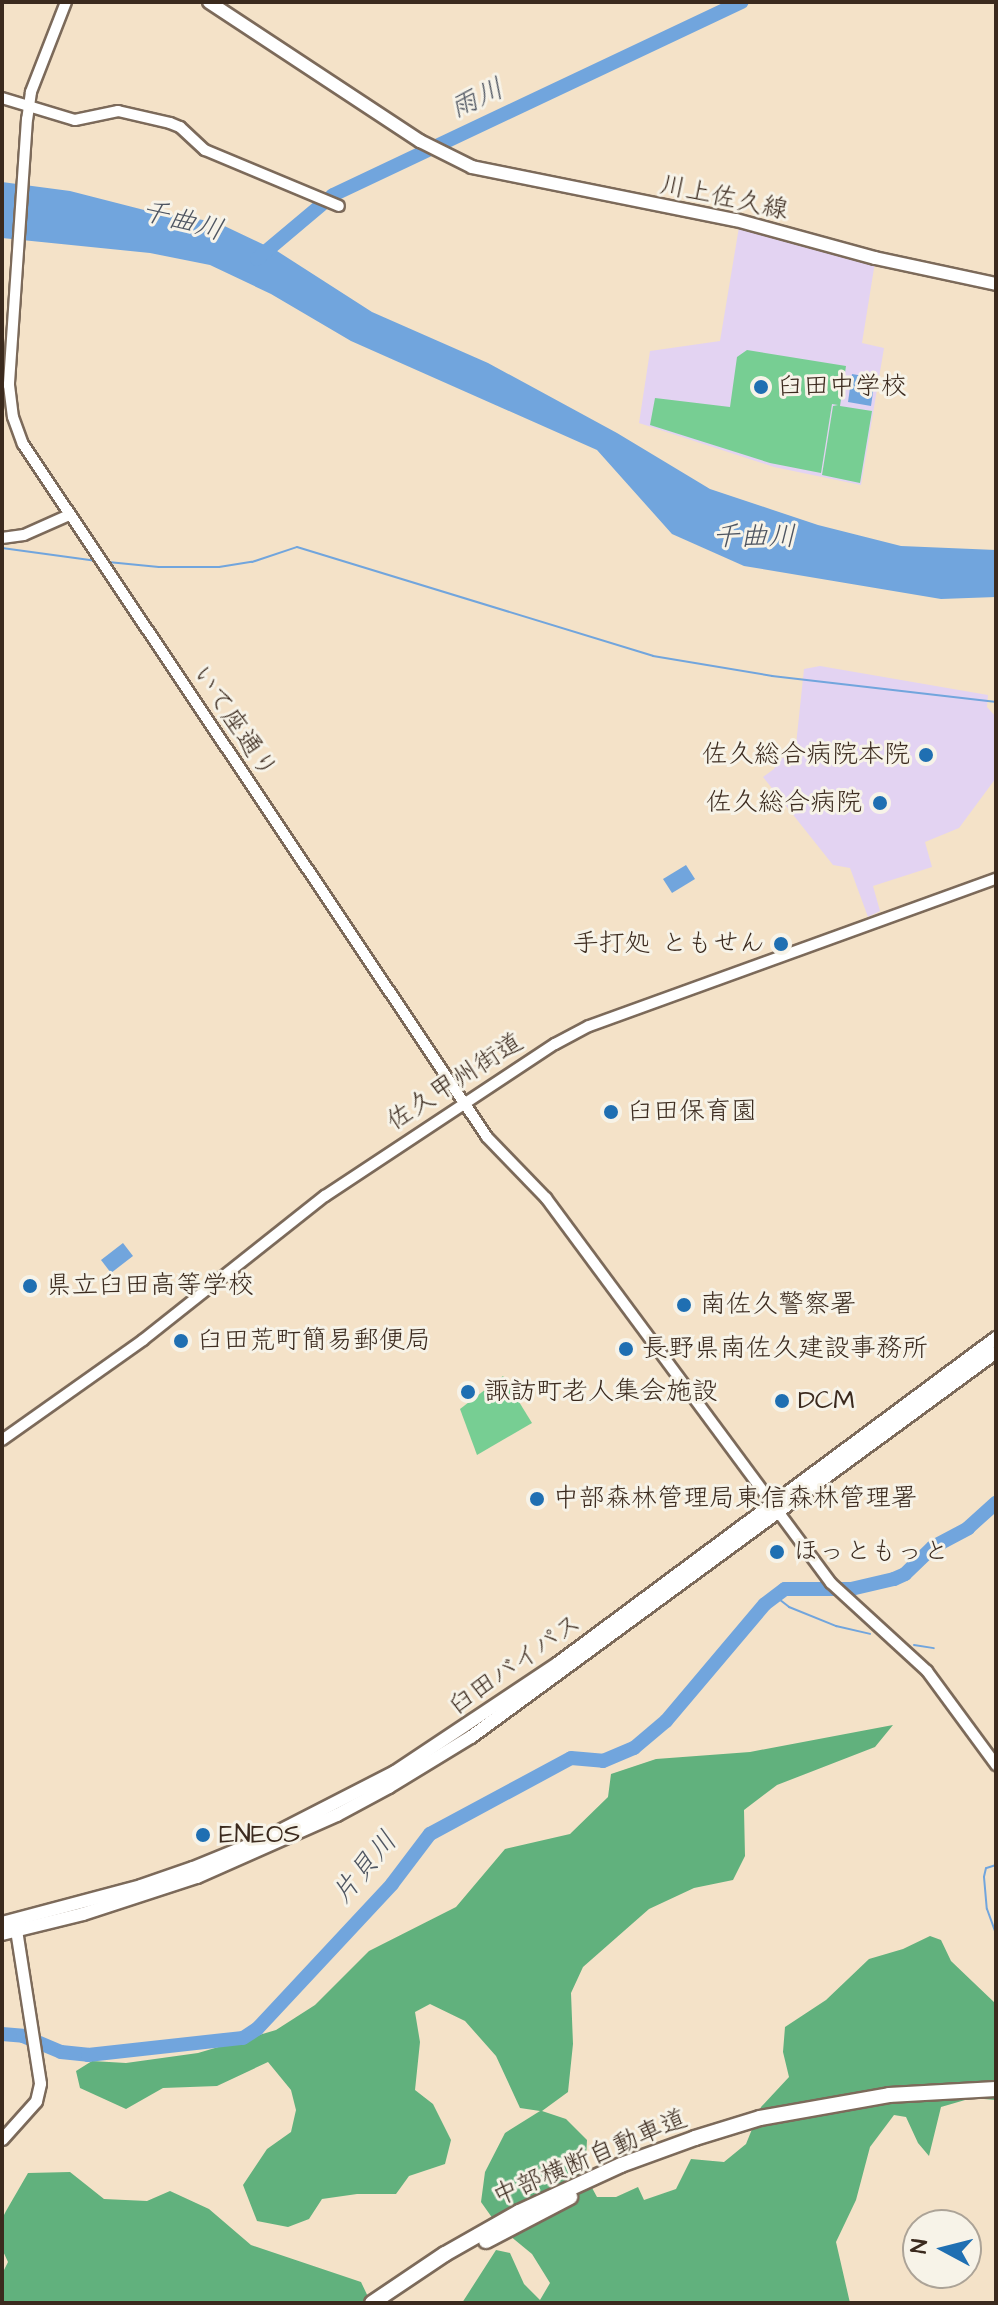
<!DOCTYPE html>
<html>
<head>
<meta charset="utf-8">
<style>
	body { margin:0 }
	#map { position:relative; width:998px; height:2305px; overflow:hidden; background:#f4e2c8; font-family:"Architects Daughter","Klee One",sans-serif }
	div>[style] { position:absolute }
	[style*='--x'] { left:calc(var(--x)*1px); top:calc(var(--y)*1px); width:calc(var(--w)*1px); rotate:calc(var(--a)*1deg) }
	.built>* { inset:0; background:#e3d3f2 }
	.green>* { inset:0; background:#77ce93 }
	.forest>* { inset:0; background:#61b17d }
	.water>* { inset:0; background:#71a5dd }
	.stream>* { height:2px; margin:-1px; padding:0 1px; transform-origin:1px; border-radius:1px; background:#71a5dd }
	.river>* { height:14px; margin:-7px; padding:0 7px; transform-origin:7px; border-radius:7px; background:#71a5dd }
	.roads { filter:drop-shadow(2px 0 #7c6a5a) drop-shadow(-2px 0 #7c6a5a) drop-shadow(0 2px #7c6a5a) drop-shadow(0 -2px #7c6a5a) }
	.tertiary>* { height:10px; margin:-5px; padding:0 5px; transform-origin:5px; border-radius:5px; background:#fff }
	.secondary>* { height:11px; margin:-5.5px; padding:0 5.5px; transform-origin:5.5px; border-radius:5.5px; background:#fff }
	.primary>* { height:12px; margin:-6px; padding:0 6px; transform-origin:6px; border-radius:6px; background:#fff }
	.trunk>* { height:12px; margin:-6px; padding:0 6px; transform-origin:6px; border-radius:6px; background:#fff }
	.motorway>* { height:14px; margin:-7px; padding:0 7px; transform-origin:7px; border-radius:7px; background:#fff }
	.dots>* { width:22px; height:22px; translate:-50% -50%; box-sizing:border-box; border:4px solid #f7f3e8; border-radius:50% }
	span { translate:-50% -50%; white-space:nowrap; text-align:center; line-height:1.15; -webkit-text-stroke:6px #f7f3e8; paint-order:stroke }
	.street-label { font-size:26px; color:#3b2a1e }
	.poi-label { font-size:26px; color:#3b2a1e }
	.left { translate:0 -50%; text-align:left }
	.right { translate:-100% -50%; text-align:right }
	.water-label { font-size:28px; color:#4e5561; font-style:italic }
	.frame { position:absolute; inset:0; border:4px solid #3b2a1e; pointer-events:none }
	.north { position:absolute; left:902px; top:2209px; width:80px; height:80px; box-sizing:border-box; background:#f7f3e8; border:2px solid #aca397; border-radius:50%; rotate:277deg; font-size:22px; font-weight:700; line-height:32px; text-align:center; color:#3b2a1e }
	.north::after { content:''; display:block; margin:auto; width:28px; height:36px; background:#1f6fb2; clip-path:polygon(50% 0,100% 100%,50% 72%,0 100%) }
</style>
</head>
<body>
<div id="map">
	<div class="built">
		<i style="clip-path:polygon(739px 227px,875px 262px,862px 343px,884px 348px,861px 485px,774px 467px,639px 423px,650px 351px,720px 341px)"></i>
		<i style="clip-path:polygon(820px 666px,988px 695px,987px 707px,996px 717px,996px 778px,959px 828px,925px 842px,932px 867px,873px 886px,880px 911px,868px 917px,850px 868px,833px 865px,763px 777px,774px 769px,779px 759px,795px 754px,804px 669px)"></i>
	</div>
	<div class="green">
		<i style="clip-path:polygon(747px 350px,846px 366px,840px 406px,872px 411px,860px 483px,822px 475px,833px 406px,838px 405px,832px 404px,821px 473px,770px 463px,650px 425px,655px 398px,730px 407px,737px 357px)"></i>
		<i style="clip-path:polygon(503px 1376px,532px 1423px,477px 1455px,460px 1409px)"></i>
	</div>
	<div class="forest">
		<i style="clip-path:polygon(893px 1725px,875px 1747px,777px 1785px,744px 1810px,745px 1856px,733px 1880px,694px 1888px,649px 1909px,583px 1967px,571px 1993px,573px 2044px,568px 2092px,542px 2111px,566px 2119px,587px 2140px,585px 2175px,597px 2197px,616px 2197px,638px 2187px,644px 2200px,676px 2189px,691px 2159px,724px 2162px,746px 2144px,761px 2107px,789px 2077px,783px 2052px,785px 2027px,826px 2000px,869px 1959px,903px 1949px,930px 1936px,941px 1940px,951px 1961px,996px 2004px,996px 2100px,972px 2098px,941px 2107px,929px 2156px,918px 2143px,906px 2117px,894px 2115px,870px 2147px,856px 2200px,836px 2242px,850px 2303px,462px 2303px,496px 2250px,510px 2253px,524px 2284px,540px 2300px,550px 2283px,532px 2254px,498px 2226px,481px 2202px,485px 2172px,505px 2133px,540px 2111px,520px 2108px,496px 2056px,465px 2021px,430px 2004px,415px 2012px,420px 2042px,415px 2090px,433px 2104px,451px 2140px,445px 2164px,409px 2176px,396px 2194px,357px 2194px,322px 2199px,309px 2219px,288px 2227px,257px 2221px,243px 2185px,267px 2149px,291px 2132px,296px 2110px,291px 2090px,268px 2062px,217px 2086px,163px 2088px,126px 2109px,80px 2088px,76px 2071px,92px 2061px,126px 2063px,198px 2053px,276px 2030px,315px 2005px,369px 1951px,456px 1907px,505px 1849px,570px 1834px,608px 1797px,611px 1774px,656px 1759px,750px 1752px)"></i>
		<i style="clip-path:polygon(70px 2172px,104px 2199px,147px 2201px,170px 2191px,209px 2209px,251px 2245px,361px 2282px,371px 2303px,2px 2303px,2px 2274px,8px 2262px,2px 2249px,2px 2219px,6px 2211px,28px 2173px)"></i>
	</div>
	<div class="water">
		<i style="clip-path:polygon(2px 182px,70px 191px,152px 212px,216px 222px,277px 251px,372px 312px,488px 363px,617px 433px,710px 489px,818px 525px,901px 546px,996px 550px,996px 597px,941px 599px,744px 566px,672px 534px,597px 450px,351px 341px,271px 294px,210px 265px,150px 253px,2px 238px)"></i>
		<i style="clip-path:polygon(852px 374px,875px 378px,871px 406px,848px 402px)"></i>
		<i style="clip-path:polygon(686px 865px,695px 879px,672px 893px,663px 879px)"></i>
		<i style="clip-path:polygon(123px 1243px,133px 1256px,111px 1273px,101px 1260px)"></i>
	</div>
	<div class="stream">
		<i style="--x:2;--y:548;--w:96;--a:7.8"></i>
		<i style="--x:108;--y:562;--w:51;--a:5.6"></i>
		<i style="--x:159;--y:567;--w:60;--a:0"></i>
		<i style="--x:219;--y:567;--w:33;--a:-9"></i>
		<i style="--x:252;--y:562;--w:47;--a:-18.4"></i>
		<i style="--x:297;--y:547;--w:372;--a:17"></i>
		<i style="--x:653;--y:656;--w:121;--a:9.5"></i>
		<i style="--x:772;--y:676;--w:226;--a:6.6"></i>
		<i style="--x:775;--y:1596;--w:18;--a:38"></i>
		<i style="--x:789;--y:1607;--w:51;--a:22"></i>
		<i style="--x:836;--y:1626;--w:35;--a:13"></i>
		<i style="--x:914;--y:1645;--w:20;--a:9"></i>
		<i style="--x:996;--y:1865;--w:10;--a:163"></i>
		<i style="--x:986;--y:1868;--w:9;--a:103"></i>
		<i style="--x:984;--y:1877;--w:32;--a:85"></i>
		<i style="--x:987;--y:1909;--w:27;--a:70"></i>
	</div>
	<div class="river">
		<i style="--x:257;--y:259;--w:99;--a:-40.1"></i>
		<i style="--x:333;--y:195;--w:452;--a:-25.3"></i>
		<i style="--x:2;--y:2034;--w:21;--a:5"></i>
		<i style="--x:23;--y:2036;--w:41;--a:22.8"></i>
		<i style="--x:61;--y:2052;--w:27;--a:6"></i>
		<i style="--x:88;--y:2055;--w:156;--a:-6.3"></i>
		<i style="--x:243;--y:2038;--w:17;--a:-33"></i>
		<i style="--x:257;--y:2029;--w:198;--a:-47"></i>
		<i style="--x:392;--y:1884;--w:63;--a:-52.8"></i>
		<i style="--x:430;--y:1834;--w:160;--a:-28.3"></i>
		<i style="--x:571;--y:1758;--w:32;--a:5"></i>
		<i style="--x:603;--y:1761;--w:34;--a:-23"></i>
		<i style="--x:634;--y:1748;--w:42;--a:-40.2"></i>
		<i style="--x:666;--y:1721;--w:153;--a:-49.8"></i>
		<i style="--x:765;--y:1604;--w:25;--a:-37"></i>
		<i style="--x:785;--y:1589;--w:66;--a:0"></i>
		<i style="--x:851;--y:1589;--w:44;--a:-13.1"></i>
		<i style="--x:894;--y:1579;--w:12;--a:-24"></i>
		<i style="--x:905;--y:1574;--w:39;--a:-44"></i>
		<i style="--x:933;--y:1547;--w:40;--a:-28"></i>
		<i style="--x:968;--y:1528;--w:38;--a:-42"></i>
	</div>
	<div class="roads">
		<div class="tertiary">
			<i style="--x:66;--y:2;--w:97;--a:111.3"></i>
			<i style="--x:31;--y:92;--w:27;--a:98"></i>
			<i style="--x:27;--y:119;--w:267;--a:93.9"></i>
			<i style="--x:9;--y:385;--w:32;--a:83"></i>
			<i style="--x:13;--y:417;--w:29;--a:70"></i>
			<i style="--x:23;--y:444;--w:834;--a:56.2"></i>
			<i style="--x:487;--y:1137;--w:85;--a:46"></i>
			<i style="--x:546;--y:1198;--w:479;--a:53.5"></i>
			<i style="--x:831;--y:1583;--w:130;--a:42.5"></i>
			<i style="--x:927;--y:1671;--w:117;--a:53.7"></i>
			<i style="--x:2;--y:98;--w:76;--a:16.8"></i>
			<i style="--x:75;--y:120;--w:44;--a:-11.8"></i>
			<i style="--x:118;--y:111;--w:53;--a:13"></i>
			<i style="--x:170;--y:123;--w:11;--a:22"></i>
			<i style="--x:180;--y:127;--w:34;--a:43"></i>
			<i style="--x:205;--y:150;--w:145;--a:22.7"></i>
			<i style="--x:2;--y:538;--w:22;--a:-8"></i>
			<i style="--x:24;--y:535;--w:49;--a:-24"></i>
			<i style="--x:2;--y:1440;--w:173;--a:-35.3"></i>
			<i style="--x:143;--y:1340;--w:232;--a:-38.4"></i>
			<i style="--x:325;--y:1196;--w:276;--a:-33.5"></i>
			<i style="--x:555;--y:1044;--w:38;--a:-28"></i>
			<i style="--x:589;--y:1026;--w:433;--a:-19.9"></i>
		</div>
		<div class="secondary">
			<i style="--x:2;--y:2139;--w:51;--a:-48.2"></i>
			<i style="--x:36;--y:2101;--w:18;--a:-77"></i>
			<i style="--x:40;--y:2083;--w:162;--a:-98.9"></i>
		</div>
		<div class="primary">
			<i style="--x:209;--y:2;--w:253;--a:33.4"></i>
			<i style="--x:420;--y:141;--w:58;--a:26.6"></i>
			<i style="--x:472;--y:167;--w:269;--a:11.4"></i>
			<i style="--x:736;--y:220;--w:144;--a:15.3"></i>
			<i style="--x:875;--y:258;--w:124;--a:12.1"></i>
		</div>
		<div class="trunk">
			<i style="--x:2;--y:1923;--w:144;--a:-14.9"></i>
			<i style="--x:141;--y:1886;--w:55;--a:-19.1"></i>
			<i style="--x:193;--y:1868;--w:74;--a:-22.1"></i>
			<i style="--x:262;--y:1840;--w:149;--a:-27.1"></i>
			<i style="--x:395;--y:1772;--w:195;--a:-33.7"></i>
			<i style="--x:557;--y:1664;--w:547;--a:-36.6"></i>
			<i style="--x:2;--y:1934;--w:83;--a:-13.9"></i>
			<i style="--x:83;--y:1914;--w:120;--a:-18"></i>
			<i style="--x:197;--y:1877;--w:153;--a:-23.9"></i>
			<i style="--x:337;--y:1815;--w:59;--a:-28.3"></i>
			<i style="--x:389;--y:1787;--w:96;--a:-31.4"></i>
			<i style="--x:471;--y:1737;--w:651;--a:-36.25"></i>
		</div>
		<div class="motorway">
			<i style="--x:486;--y:2241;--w:95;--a:-27.6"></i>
			<i style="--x:372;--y:2303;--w:88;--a:-33.9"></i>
			<i style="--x:445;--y:2254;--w:85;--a:-29.6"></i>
			<i style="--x:519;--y:2212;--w:112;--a:-24.7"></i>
			<i style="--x:621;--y:2165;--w:79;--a:-20"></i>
			<i style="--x:695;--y:2138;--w:68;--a:-17.1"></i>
			<i style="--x:760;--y:2118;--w:131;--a:-10.1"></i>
			<i style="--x:889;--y:2095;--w:107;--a:-3.2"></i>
		</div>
	</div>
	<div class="dots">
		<i style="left:761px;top:387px;background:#1f6fb2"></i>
		<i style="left:926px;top:755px;background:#1f6fb2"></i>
		<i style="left:880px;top:803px;background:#1f6fb2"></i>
		<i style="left:781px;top:944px;background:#1f6fb2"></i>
		<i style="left:611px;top:1112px;background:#1f6fb2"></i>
		<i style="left:30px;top:1286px;background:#1f6fb2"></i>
		<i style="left:684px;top:1305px;background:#1f6fb2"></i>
		<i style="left:181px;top:1341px;background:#1f6fb2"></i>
		<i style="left:626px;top:1349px;background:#1f6fb2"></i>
		<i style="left:468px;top:1392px;background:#1f6fb2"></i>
		<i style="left:782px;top:1401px;background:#1f6fb2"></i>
		<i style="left:537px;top:1499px;background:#1f6fb2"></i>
		<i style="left:777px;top:1552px;background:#1f6fb2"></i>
		<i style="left:203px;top:1835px;background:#1f6fb2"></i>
	</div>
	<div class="street-label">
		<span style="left:724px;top:198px;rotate:12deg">川上佐久線</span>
		<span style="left:234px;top:722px;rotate:56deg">いて座通り</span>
		<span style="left:455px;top:1082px;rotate:-33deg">佐久甲州街道</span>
		<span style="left:515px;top:1665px;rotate:-35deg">臼田バイパス</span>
		<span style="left:590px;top:2158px;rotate:-23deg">中部横断自動車道</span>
	</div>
	<div class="poi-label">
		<span class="left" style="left:777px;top:387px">臼田中学校</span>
		<span class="right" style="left:910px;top:755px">佐久総合病院本院</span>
		<span class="right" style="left:862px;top:803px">佐久総合病院</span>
		<span class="right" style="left:765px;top:944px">手打処 ともせん</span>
		<span class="left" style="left:627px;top:1112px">臼田保育園</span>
		<span class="left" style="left:46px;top:1286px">県立臼田高等学校</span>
		<span class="left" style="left:700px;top:1305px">南佐久警察署</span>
		<span class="left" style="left:197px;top:1341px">臼田荒町簡易郵便局</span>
		<span class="left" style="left:642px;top:1349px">長野県南佐久建設事務所</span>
		<span class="left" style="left:484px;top:1392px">諏訪町老人集会施設</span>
		<span class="left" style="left:798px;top:1401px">DCM</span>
		<span class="left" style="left:553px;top:1499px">中部森林管理局東信森林管理署</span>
		<span class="left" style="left:793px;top:1552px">ほっともっと</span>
		<span class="left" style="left:219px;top:1835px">ENEOS</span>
	</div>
	<div class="water-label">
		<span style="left:477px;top:99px;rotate:-25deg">雨川</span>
		<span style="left:182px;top:221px;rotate:15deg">千曲川</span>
		<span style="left:754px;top:537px">千曲川</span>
		<span style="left:365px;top:1868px;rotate:-50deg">片貝川</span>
	</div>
	<div class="frame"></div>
	<div class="north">N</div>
</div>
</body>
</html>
